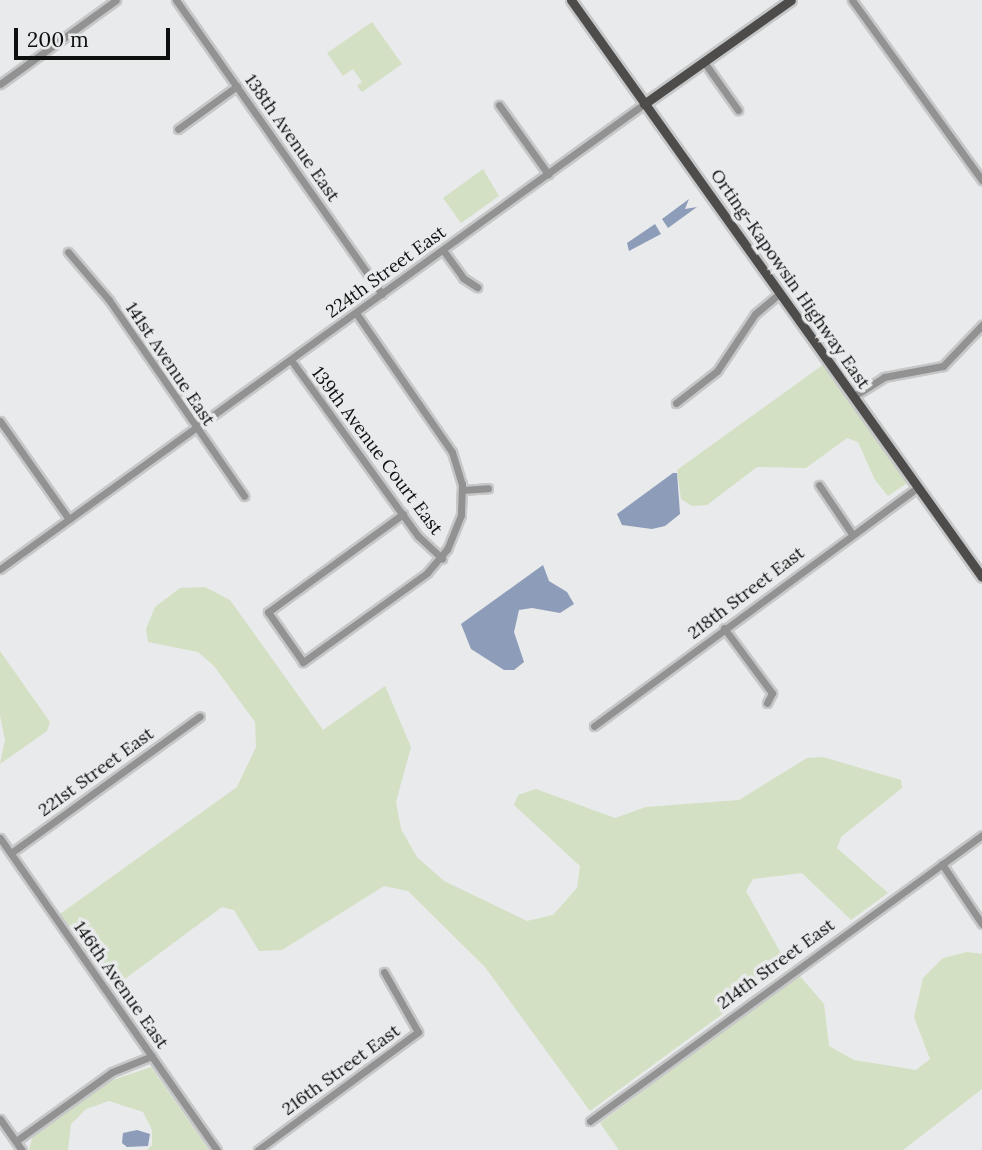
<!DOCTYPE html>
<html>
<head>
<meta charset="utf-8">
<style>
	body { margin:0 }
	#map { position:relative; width:982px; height:1150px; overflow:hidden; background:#e9eaeb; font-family:Lora,serif }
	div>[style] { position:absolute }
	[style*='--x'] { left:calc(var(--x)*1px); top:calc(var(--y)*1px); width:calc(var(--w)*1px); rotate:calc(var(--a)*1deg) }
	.green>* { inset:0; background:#d3e0c3 }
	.water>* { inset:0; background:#8c9cb9 }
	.roads { filter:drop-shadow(2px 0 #c6c7c8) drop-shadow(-2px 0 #c6c7c8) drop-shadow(0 2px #c6c7c8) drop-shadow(0 -2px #c6c7c8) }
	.minor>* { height:7px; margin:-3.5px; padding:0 3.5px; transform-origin:3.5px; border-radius:3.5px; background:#939292 }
	.major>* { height:9px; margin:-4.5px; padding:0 4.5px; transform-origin:4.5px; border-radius:4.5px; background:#4d4c4b }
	span { translate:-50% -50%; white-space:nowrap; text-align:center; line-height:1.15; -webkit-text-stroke:7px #e9eaeb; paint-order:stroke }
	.street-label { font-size:18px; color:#0e0f0f }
	.scale { position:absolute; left:14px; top:28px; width:156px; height:32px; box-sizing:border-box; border:4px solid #0e0f0f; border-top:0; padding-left:9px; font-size:21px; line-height:24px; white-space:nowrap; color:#0e0f0f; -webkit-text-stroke:5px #e9eaeb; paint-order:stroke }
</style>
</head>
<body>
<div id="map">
	<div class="green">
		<i style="clip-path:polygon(372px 22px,402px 64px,362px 92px,357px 86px,362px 82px,353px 69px,343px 76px,327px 53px)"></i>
		<i style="clip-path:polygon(483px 169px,499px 196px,461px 223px,443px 198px)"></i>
		<i style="clip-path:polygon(824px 364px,907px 483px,888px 496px,875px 480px,858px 442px,847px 438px,806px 468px,757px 467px,707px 505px,692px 506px,681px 499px,677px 470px)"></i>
		<i style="clip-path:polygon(205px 587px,230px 600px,323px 730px,385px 686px,411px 747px,396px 802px,401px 829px,417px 857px,444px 881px,527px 921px,553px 915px,577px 888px,580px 866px,514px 805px,518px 795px,536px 789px,615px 818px,646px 807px,739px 800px,807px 758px,823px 757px,901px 780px,902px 788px,841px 837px,837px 848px,888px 893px,851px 920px,802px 873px,753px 879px,746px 891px,788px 966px,590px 1111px,485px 967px,408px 891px,384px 886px,282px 950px,259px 951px,234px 910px,222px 907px,114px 987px,60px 914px,237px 787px,256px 747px,255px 722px,214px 666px,198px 652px,148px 642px,146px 629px,155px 607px,180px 588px)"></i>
		<i style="clip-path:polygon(0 651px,50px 722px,47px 731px,0 764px,5px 740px,0 715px)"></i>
		<i style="clip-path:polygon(967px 952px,982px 954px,982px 1089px,903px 1150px,619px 1150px,600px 1123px,799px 975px,824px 1004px,829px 1046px,854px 1060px,916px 1070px,930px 1059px,914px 1017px,923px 978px,943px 958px)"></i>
		<i style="clip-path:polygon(151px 1067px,209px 1150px,147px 1150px,152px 1145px,152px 1130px,143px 1112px,109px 1101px,86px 1109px,71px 1124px,68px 1150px,29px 1150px,33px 1135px,107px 1082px)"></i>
	</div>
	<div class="water">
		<i style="clip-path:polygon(689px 199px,685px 209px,697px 207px,668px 228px,662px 219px)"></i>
		<i style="clip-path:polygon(655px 224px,661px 234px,629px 251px,627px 243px)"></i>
		<i style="clip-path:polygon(673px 473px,677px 473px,680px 514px,665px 526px,652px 529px,622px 525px,617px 514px)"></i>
		<i style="clip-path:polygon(543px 565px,549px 581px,567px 592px,574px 604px,560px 613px,532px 608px,519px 610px,514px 632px,524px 662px,514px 670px,504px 670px,471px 649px,461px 624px)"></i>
		<i style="clip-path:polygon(137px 1130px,150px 1134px,148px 1146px,127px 1147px,122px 1143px,123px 1133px)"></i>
	</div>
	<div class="roads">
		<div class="minor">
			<i style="--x:176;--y:0;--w:359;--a:55"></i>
			<i style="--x:852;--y:0;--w:222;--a:54.2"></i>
			<i style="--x:704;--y:62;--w:59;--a:54.7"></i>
			<i style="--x:0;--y:84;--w:143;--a:-35.9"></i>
			<i style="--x:499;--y:105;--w:85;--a:54.6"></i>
			<i style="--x:178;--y:129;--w:73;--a:-36.1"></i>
			<i style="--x:443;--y:250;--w:34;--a:54"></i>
			<i style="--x:463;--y:278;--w:17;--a:33"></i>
			<i style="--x:68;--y:252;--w:63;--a:49.5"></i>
			<i style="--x:109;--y:300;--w:238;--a:55.4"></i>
			<i style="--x:356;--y:313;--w:169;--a:55.4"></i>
			<i style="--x:452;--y:452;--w:34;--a:73"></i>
			<i style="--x:462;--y:484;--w:31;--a:92"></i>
			<i style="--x:461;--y:515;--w:37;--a:112"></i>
			<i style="--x:447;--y:549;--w:31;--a:130"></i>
			<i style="--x:427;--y:573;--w:153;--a:144.3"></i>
			<i style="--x:303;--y:662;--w:61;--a:-125"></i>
			<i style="--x:268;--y:612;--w:167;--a:-36"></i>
			<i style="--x:291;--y:360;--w:217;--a:54.2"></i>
			<i style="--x:418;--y:536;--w:33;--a:43"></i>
			<i style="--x:854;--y:396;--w:36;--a:-32"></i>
			<i style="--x:884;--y:377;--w:60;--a:-10.6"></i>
			<i style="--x:943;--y:366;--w:57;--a:-46.4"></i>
			<i style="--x:676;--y:403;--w:52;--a:-38"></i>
			<i style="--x:717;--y:371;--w:69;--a:-56.3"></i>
			<i style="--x:755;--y:314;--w:33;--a:-40"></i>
			<i style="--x:0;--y:421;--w:120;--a:54.9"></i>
			<i style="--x:819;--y:485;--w:59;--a:56"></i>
			<i style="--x:462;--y:490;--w:26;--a:-4"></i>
			<i style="--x:0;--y:569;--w:794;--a:-35.83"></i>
			<i style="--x:724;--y:628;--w:81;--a:53.6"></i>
			<i style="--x:772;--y:693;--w:11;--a:117"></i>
			<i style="--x:594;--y:726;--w:403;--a:-36.4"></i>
			<i style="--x:0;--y:838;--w:380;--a:55.2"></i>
			<i style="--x:11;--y:853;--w:233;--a:-35.9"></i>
			<i style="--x:942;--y:864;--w:72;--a:56.3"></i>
			<i style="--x:0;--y:1119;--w:38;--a:55"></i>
			<i style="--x:590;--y:1121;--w:485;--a:-36.1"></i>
			<i style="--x:16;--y:1141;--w:118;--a:-35.7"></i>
			<i style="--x:112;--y:1072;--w:43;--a:-21.8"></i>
			<i style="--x:258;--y:1150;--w:199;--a:-36.4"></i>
			<i style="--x:418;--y:1032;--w:69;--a:-119.5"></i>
		</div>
		<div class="major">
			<i style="--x:571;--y:0;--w:708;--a:54.54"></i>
			<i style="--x:644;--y:104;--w:180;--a:-35.3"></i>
		</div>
	</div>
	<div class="street-label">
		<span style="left:292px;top:138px;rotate:55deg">138th Avenue East</span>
		<span style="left:386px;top:272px;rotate:-36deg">224th Street East</span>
		<span style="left:790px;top:279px;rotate:55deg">Orting-Kapowsin Highway East</span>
		<span style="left:170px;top:364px;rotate:56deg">141st Avenue East</span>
		<span style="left:377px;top:451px;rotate:53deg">139th Avenue Court East</span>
		<span style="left:746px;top:593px;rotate:-37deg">218th Street East</span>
		<span style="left:96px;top:772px;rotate:-36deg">221st Street East</span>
		<span style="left:776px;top:964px;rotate:-36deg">214th Street East</span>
		<span style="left:121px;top:985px;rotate:55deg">146th Avenue East</span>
		<span style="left:341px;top:1070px;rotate:-36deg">216th Street East</span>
	</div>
	<div class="scale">200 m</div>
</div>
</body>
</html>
